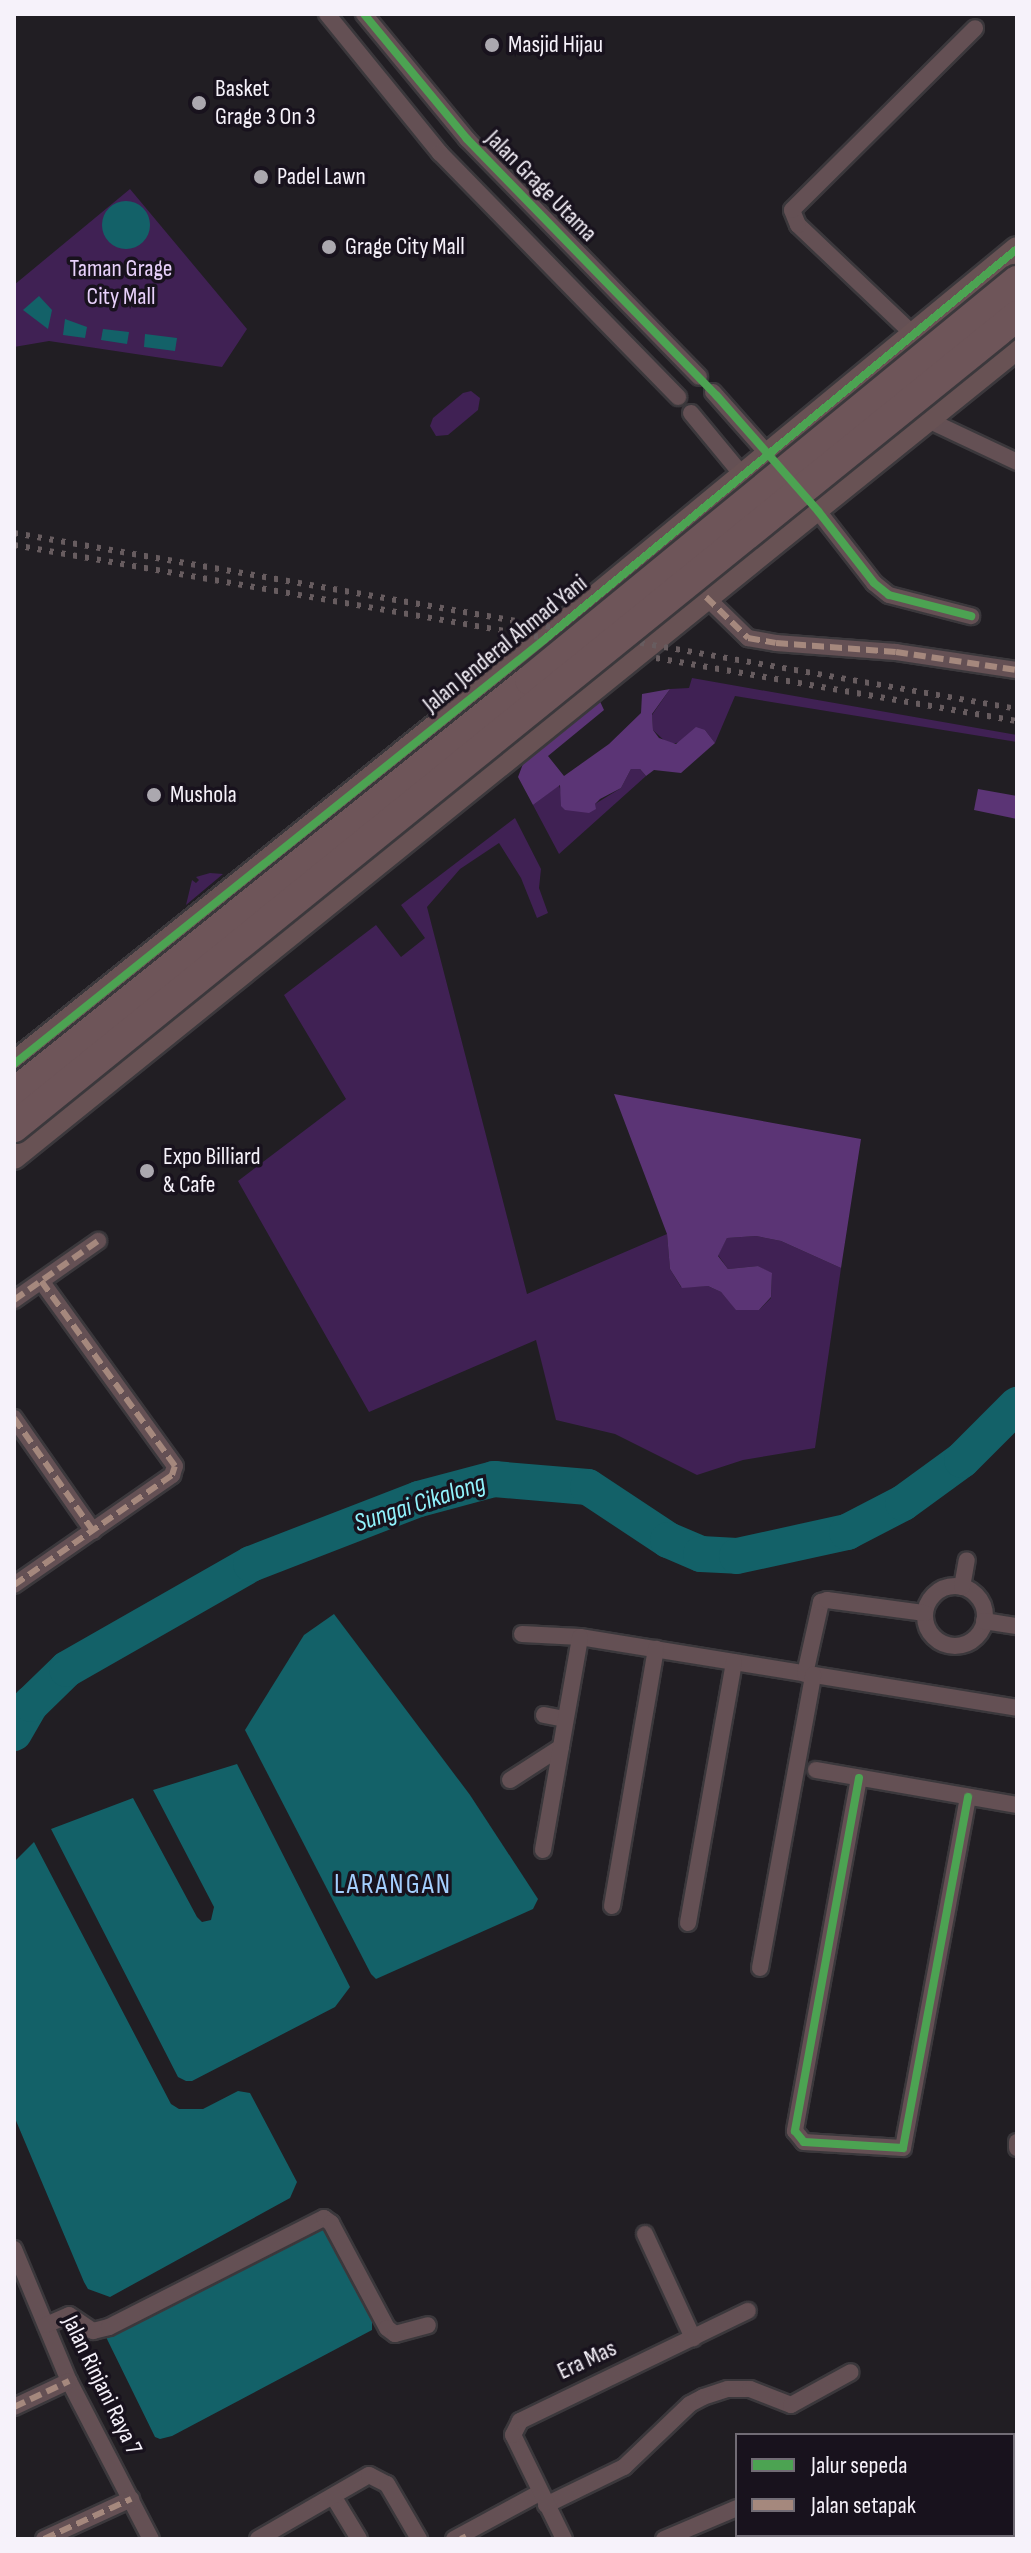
<!DOCTYPE html>
<html>
<head>
<meta charset="utf-8">
<style>
	body { margin:0 }
	#map { position:relative; width:1031px; height:2553px; overflow:hidden; background:#211e23; font-family:"Sofia Sans Condensed",sans-serif }
	div>[style] { position:absolute }
	[style*='--x'] { left:calc(var(--x)*1px); top:calc(var(--y)*1px); width:calc(var(--w)*1px); rotate:calc(var(--a)*1deg) }
	.green>* { inset:0; background:#402154 }
	.forest>* { inset:0; background:#5b3475 }
	.water>* { inset:0; background:#136168 }
	.round { border-radius:50% }
	.river>* { height:36px; margin:-18px; padding:0 18px; transform-origin:18px; border-radius:18px; background:#136168 }
	.roads { filter:drop-shadow(2px 0 #3b383c) drop-shadow(-2px 0 #3b383c) drop-shadow(0 2px #3b383c) drop-shadow(0 -2px #3b383c) }
	.street>* { height:16px; margin:-8px; padding:0 8px; transform-origin:8px; border-radius:8px; background:#645054 }
	.street>.ring { margin:-8px; padding:0; box-sizing:content-box; background:none; border:16px solid #645054; border-radius:50% }
	.secondary>* { height:24px; margin:-12px; padding:0 12px; transform-origin:12px; border-radius:12px; background:#685254 }
	.rail>* { height:6px; margin-top:-3px; transform-origin:0; background:repeating-linear-gradient(90deg,#675c5f 0 4px,transparent 0 12px) }
	.bridges { filter:drop-shadow(2px 0 #3b383c) drop-shadow(-2px 0 #3b383c) drop-shadow(0 2px #3b383c) drop-shadow(0 -2px #3b383c) }
	.highway-bridge>* { height:30px; margin:-15px; padding:0 15px; transform-origin:15px; border-radius:15px; background:#6e5559 }
	.quiet>* { height:6px; margin-top:-3px; transform-origin:0; background:repeating-linear-gradient(90deg,#a5887d 0 12px,transparent 0 18px) }
	.cycleway>* { height:8px; margin:-4px; padding:0 4px; transform-origin:4px; border-radius:4px; background:#4ca352 }
	.dots>* { width:22px; height:22px; translate:-50% -50%; box-sizing:border-box; border:4px solid #18121d; border-radius:50% }
	span { translate:-50% -50%; white-space:nowrap; text-align:center; line-height:1.15; -webkit-text-stroke:7px #18121d; paint-order:stroke }
	.poi-label { font-size:24px; color:#f6f2fa }
	.left { translate:0 -50%; text-align:left }
	.street-label { font-size:24px; color:#f6f2fa }
	.park-label { font-size:24px; color:#e8d1fb }
	.water-label { font-size:26px; color:#91f3fd; font-style:italic }
	.quarter-label { font-size:28px; color:#a4cffe; letter-spacing:2px }
	.frame { position:absolute; inset:0; border:16px solid #f6f2fa; pointer-events:none }
	.legend { position:absolute; left:735px; top:2433px; width:280px; height:104px; box-sizing:border-box; background:#18121d; border:2px solid #716c75; margin:0; padding:10px 14px; list-style:none; font-size:24px; color:#f6f2fa }
	.legend li { display:flex; align-items:center; gap:16px; height:40px }
	.legend b { width:40px; border:2px solid #716c75 }
</style>
</head>
<body>
<div id="map">
	<div class="green">
		<i style="clip-path:polygon(130px 189px,247px 329px,222px 367px,49px 341px,14px 347px,14px 285px)"></i>
		<i style="clip-path:polygon(471px 391px,480px 398px,478px 410px,448px 435px,436px 436px,430px 426px,433px 418px,463px 393px)"></i>
		<i style="clip-path:polygon(692px 678px,1017px 735px,1017px 742px,735px 696px,715px 743px,705px 730px,691px 734px,683px 742px,668px 744px,653px 730px,652px 715px,670px 689px,689px 688px)"></i>
		<i style="clip-path:polygon(639px 768px,646px 776px,559px 854px,533px 805px,559px 785px,566px 810px,595px 804px,621px 788px,631px 769px)"></i>
		<i style="clip-path:polygon(515px 818px,541px 869px,539px 888px,548px 913px,537px 918px,521px 878px,499px 843px,460px 869px,427px 907px,527px 1294px,667px 1234px,670px 1269px,681px 1287px,708px 1286px,721px 1292px,737px 1310px,759px 1310px,771px 1298px,772px 1274px,758px 1266px,728px 1269px,718px 1255px,727px 1238px,756px 1236px,781px 1241px,841px 1268px,815px 1448px,743px 1460px,697px 1475px,615px 1434px,556px 1420px,536px 1340px,369px 1412px,238px 1181px,346px 1099px,284px 995px,376px 925px,401px 957px,425px 938px,401px 905px)"></i>
		<i style="clip-path:polygon(210px 873px,223px 874px,186px 905px,192px 880px,196px 883px,199px 880px,196px 877px)"></i>
	</div>
	<div class="forest">
		<i style="clip-path:polygon(670px 689px,652px 714px,653px 730px,659px 738px,676px 744px,696px 727px,705px 730px,715px 743px,681px 773px,654px 770px,646px 776px,640px 769px,631px 769px,621px 788px,600px 799px,595px 804px,596px 809px,589px 813px,565px 810px,561px 806px,560px 785px,533px 805px,518px 777px,526px 756px,598px 697px,604px 710px,548px 756px,564px 776px,609px 744px,641px 713px,642px 694px)"></i>
		<i style="clip-path:polygon(978px 789px,1017px 796px,1017px 819px,974px 810px)"></i>
		<i style="clip-path:polygon(614px 1094px,861px 1139px,841px 1268px,781px 1241px,756px 1236px,727px 1238px,718px 1256px,728px 1269px,758px 1266px,772px 1273px,771px 1297px,759px 1310px,736px 1310px,721px 1292px,708px 1286px,682px 1288px,670px 1269px,667px 1234px)"></i>
	</div>
	<div class="water">
		<i class="round" style="left:102px;top:201px;width:48px;height:48px"></i>
		<i style="clip-path:polygon(39px 296px,52px 310px,48px 329px,23px 310px)"></i>
		<i style="clip-path:polygon(65px 319px,87px 327px,85px 338px,63px 335px)"></i>
		<i style="clip-path:polygon(103px 329px,129px 332px,127px 344px,101px 340px)"></i>
		<i style="clip-path:polygon(145px 334px,177px 338px,175px 351px,144px 347px)"></i>
		<i style="clip-path:polygon(334px 1614px,470px 1795px,538px 1899px,533px 1909px,376px 1979px,371px 1974px,245px 1730px,304px 1635px)"></i>
		<i style="clip-path:polygon(237px 1764px,350px 1987px,335px 2007px,192px 2081px,186px 2081px,178px 2077px,51px 1829px,133px 1798px,197px 1917px,202px 1922px,211px 1920px,214px 1907px,153px 1790px)"></i>
		<i style="clip-path:polygon(34px 1842px,171px 2104px,179px 2109px,203px 2109px,238px 2091px,250px 2093px,297px 2182px,290px 2198px,110px 2297px,88px 2289px,84px 2282px,14px 2116px,14px 1862px)"></i>
		<i style="clip-path:polygon(318px 2225px,327px 2228px,372px 2316px,372px 2330px,172px 2436px,160px 2439px,155px 2437px,106px 2337px,309px 2230px,311px 2234px,319px 2231px)"></i>
	</div>
	<div class="river">
		<i style="--x:14;--y:1733;--w:34;--a:-60"></i>
		<i style="--x:31;--y:1704;--w:50;--a:-44.2"></i>
		<i style="--x:67;--y:1669;--w:212;--a:-29.7"></i>
		<i style="--x:251;--y:1564;--w:180;--a:-21.2"></i>
		<i style="--x:419;--y:1499;--w:78;--a:-14.9"></i>
		<i style="--x:494;--y:1479;--w:94;--a:4.9"></i>
		<i style="--x:588;--y:1487;--w:96;--a:33.5"></i>
		<i style="--x:668;--y:1540;--w:36;--a:23"></i>
		<i style="--x:701;--y:1554;--w:36;--a:3"></i>
		<i style="--x:737;--y:1556;--w:113;--a:-12.3"></i>
		<i style="--x:847;--y:1532;--w:63;--a:-27.4"></i>
		<i style="--x:903;--y:1503;--w:73;--a:-36.1"></i>
		<i style="--x:962;--y:1460;--w:78;--a:-45"></i>
	</div>
	<div class="roads">
		<div class="street">
			<i style="--x:327;--y:14;--w:179;--a:50.9"></i>
			<i style="--x:440;--y:153;--w:341;--a:45.7"></i>
			<i style="--x:364;--y:14;--w:162;--a:50.5"></i>
			<i style="--x:467;--y:139;--w:332;--a:45.7"></i>
			<i style="--x:914;--y:335;--w:160;--a:-136.5"></i>
			<i style="--x:798;--y:225;--w:16;--a:-112"></i>
			<i style="--x:792;--y:210;--w:258;--a:-44.8"></i>
			<i style="--x:713;--y:392;--w:92;--a:48.5"></i>
			<i style="--x:691;--y:413;--w:89;--a:50.4"></i>
			<i style="--x:930;--y:421;--w:96;--a:25.2"></i>
			<i style="--x:811;--y:502;--w:103;--a:52.1"></i>
			<i style="--x:874;--y:583;--w:19;--a:39"></i>
			<i style="--x:889;--y:595;--w:85;--a:14.4"></i>
			<i style="--x:706;--y:597;--w:59;--a:44.3"></i>
			<i style="--x:748;--y:638;--w:28;--a:10"></i>
			<i style="--x:776;--y:643;--w:120;--a:4.3"></i>
			<i style="--x:896;--y:652;--w:122;--a:8.5"></i>
			<i style="--x:14;--y:1300;--w:103;--a:-35.1"></i>
			<i style="--x:14;--y:1418;--w:138;--a:55"></i>
			<i style="--x:14;--y:1585;--w:193;--a:-34.8"></i>
			<i style="--x:172;--y:1475;--w:9;--a:-72"></i>
			<i style="--x:175;--y:1466;--w:228;--a:-125.9"></i>
			<i class="ring" style="left:925px;top:1586px;width:44px;height:44px"></i>
			<i style="--x:962;--y:1587;--w:27;--a:-80"></i>
			<i style="--x:984;--y:1621;--w:33;--a:9"></i>
			<i style="--x:522;--y:1634;--w:58;--a:3"></i>
			<i style="--x:580;--y:1637;--w:443;--a:9.2"></i>
			<i style="--x:805;--y:1674;--w:74;--a:-77.5"></i>
			<i style="--x:821;--y:1602;--w:6;--a:-18"></i>
			<i style="--x:827;--y:1600;--w:99;--a:7.6"></i>
			<i style="--x:544;--y:1715;--w:21;--a:11"></i>
			<i style="--x:816;--y:1770;--w:204;--a:9.9"></i>
			<i style="--x:859;--y:1778;--w:359;--a:100.3"></i>
			<i style="--x:795;--y:2131;--w:14;--a:51"></i>
			<i style="--x:804;--y:2142;--w:99;--a:3.5"></i>
			<i style="--x:903;--y:2148;--w:357;--a:-79.5"></i>
			<i style="--x:510;--y:1780;--w:61;--a:-32.9"></i>
			<i style="--x:543;--y:1850;--w:216;--a:-80.1"></i>
			<i style="--x:612;--y:1906;--w:261;--a:-80.3"></i>
			<i style="--x:688;--y:1923;--w:265;--a:-80"></i>
			<i style="--x:760;--y:1968;--w:298;--a:-79.7"></i>
			<i style="--x:1017;--y:2142;--w:6;--a:90"></i>
			<i style="--x:645;--y:2234;--w:115;--a:65.2"></i>
			<i style="--x:14;--y:2249;--w:143;--a:67.4"></i>
			<i style="--x:69;--y:2381;--w:178;--a:62.6"></i>
			<i style="--x:46;--y:2325;--w:25;--a:-23"></i>
			<i style="--x:69;--y:2315;--w:29;--a:34"></i>
			<i style="--x:93;--y:2331;--w:16;--a:-14"></i>
			<i style="--x:109;--y:2327;--w:241;--a:-26.9"></i>
			<i style="--x:324;--y:2218;--w:9;--a:36"></i>
			<i style="--x:331;--y:2223;--w:119;--a:61.9"></i>
			<i style="--x:387;--y:2328;--w:10;--a:37"></i>
			<i style="--x:395;--y:2334;--w:34;--a:-15"></i>
			<i style="--x:14;--y:2407;--w:61;--a:-25.3"></i>
			<i style="--x:333;--y:2496;--w:50;--a:58.8"></i>
			<i style="--x:546;--y:2505;--w:87;--a:-26"></i>
			<i style="--x:624;--y:2467;--w:91;--a:-43.7"></i>
			<i style="--x:690;--y:2404;--w:15;--a:-28"></i>
			<i style="--x:703;--y:2397;--w:26;--a:-18"></i>
			<i style="--x:728;--y:2389;--w:22;--a:0"></i>
			<i style="--x:750;--y:2389;--w:44;--a:21.3"></i>
			<i style="--x:791;--y:2405;--w:68;--a:-28.8"></i>
			<i style="--x:44;--y:2539;--w:96;--a:-24.7"></i>
			<i style="--x:258;--y:2539;--w:128;--a:-30"></i>
			<i style="--x:369;--y:2475;--w:20;--a:27"></i>
			<i style="--x:387;--y:2484;--w:64;--a:59.8"></i>
			<i style="--x:454;--y:2539;--w:97;--a:-28.4"></i>
			<i style="--x:564;--y:2539;--w:116;--a:-116.1"></i>
			<i style="--x:513;--y:2435;--w:16;--a:-63"></i>
			<i style="--x:520;--y:2421;--w:253;--a:-25.8"></i>
			<i style="--x:664;--y:2539;--w:79;--a:-23"></i>
		</div>
		<div class="secondary">
			<i style="--x:14;--y:1064;--w:680;--a:-38.67"></i>
			<i style="--x:545;--y:639;--w:612;--a:-39.57"></i>
			<i style="--x:14;--y:1157;--w:1289;--a:-38.92"></i>
		</div>
	</div>
	<div class="rail">
		<i style="--x:14;--y:533;--w:1018;--a:9.95"></i>
		<i style="--x:14;--y:545;--w:620;--a:9.93"></i>
		<i style="--x:656;--y:658;--w:366;--a:9.9"></i>
	</div>
	<div class="bridges">
		<div class="highway-bridge">
			<i style="--x:14;--y:1093;--w:661;--a:-38.67"></i>
			<i style="--x:530;--y:680;--w:630;--a:-39.33"></i>
			<i style="--x:14;--y:1127;--w:1290;--a:-38.96"></i>
		</div>
	</div>
	<div class="quiet">
		<i style="--x:706;--y:597;--w:59;--a:44.3"></i>
		<i style="--x:748;--y:638;--w:28;--a:10"></i>
		<i style="--x:776;--y:643;--w:120;--a:4.3"></i>
		<i style="--x:896;--y:652;--w:122;--a:8.5"></i>
		<i style="--x:14;--y:1300;--w:103;--a:-35.1"></i>
		<i style="--x:14;--y:1418;--w:138;--a:55"></i>
		<i style="--x:14;--y:1585;--w:193;--a:-34.8"></i>
		<i style="--x:172;--y:1475;--w:9;--a:-72"></i>
		<i style="--x:175;--y:1466;--w:228;--a:-125.9"></i>
		<i style="--x:14;--y:2407;--w:61;--a:-25.3"></i>
		<i style="--x:462;--y:2535;--w:4;--a:63"></i>
		<i style="--x:44;--y:2539;--w:96;--a:-24.7"></i>
	</div>
	<div class="cycleway">
		<i style="--x:364;--y:14;--w:162;--a:50.5"></i>
		<i style="--x:467;--y:139;--w:359;--a:45.8"></i>
		<i style="--x:717;--y:396;--w:153;--a:48.7"></i>
		<i style="--x:818;--y:511;--w:91;--a:52.1"></i>
		<i style="--x:874;--y:583;--w:19;--a:39"></i>
		<i style="--x:889;--y:595;--w:85;--a:14.4"></i>
		<i style="--x:14;--y:1064;--w:680;--a:-38.67"></i>
		<i style="--x:545;--y:639;--w:612;--a:-39.57"></i>
		<i style="--x:859;--y:1778;--w:359;--a:100.3"></i>
		<i style="--x:795;--y:2131;--w:14;--a:51"></i>
		<i style="--x:804;--y:2142;--w:99;--a:3.5"></i>
		<i style="--x:903;--y:2148;--w:357;--a:-79.5"></i>
	</div>
	<div class="dots">
		<i style="left:492px;top:45px;background:#aba8af"></i>
		<i style="left:199px;top:103px;background:#aba8af"></i>
		<i style="left:261px;top:177px;background:#aba8af"></i>
		<i style="left:329px;top:247px;background:#aba8af"></i>
		<i style="left:154px;top:795px;background:#aba8af"></i>
		<i style="left:147px;top:1171px;background:#aba8af"></i>
	</div>
	<div class="poi-label">
		<span class="left" style="left:508px;top:45px">Masjid Hijau</span>
		<span class="left" style="left:215px;top:103px">Basket<br>Grage 3 On 3</span>
		<span class="left" style="left:277px;top:177px">Padel Lawn</span>
		<span class="left" style="left:345px;top:247px">Grage City Mall</span>
		<span class="left" style="left:170px;top:795px">Mushola</span>
		<span class="left" style="left:163px;top:1171px">Expo Billiard<br>&amp; Cafe</span>
	</div>
	<div class="street-label">
		<span style="left:541px;top:186px;rotate:45deg">Jalan Grage Utama</span>
		<span style="left:505px;top:644px;rotate:-39deg">Jalan Jenderal Ahmad Yani</span>
		<span style="left:587px;top:2360px;rotate:-25deg">Era Mas</span>
		<span style="left:102px;top:2385px;rotate:64deg">Jalan Rinjani Raya 7</span>
	</div>
	<div class="park-label">
		<span style="left:121px;top:283px">Taman Grage<br>City Mall</span>
	</div>
	<div class="water-label">
		<span style="left:420px;top:1504px;rotate:-18deg">Sungai Cikalong</span>
	</div>
	<div class="quarter-label">
		<span style="left:393px;top:1885px">LARANGAN</span>
	</div>
	<div class="frame"></div>
	<ul class="legend">
	<li><b style="height:10px;background:#4ca352"></b>Jalur sepeda</li>
	<li><b style="height:10px;background:#a5887d"></b>Jalan setapak</li>
	</ul>
</div>
</body>
</html>
